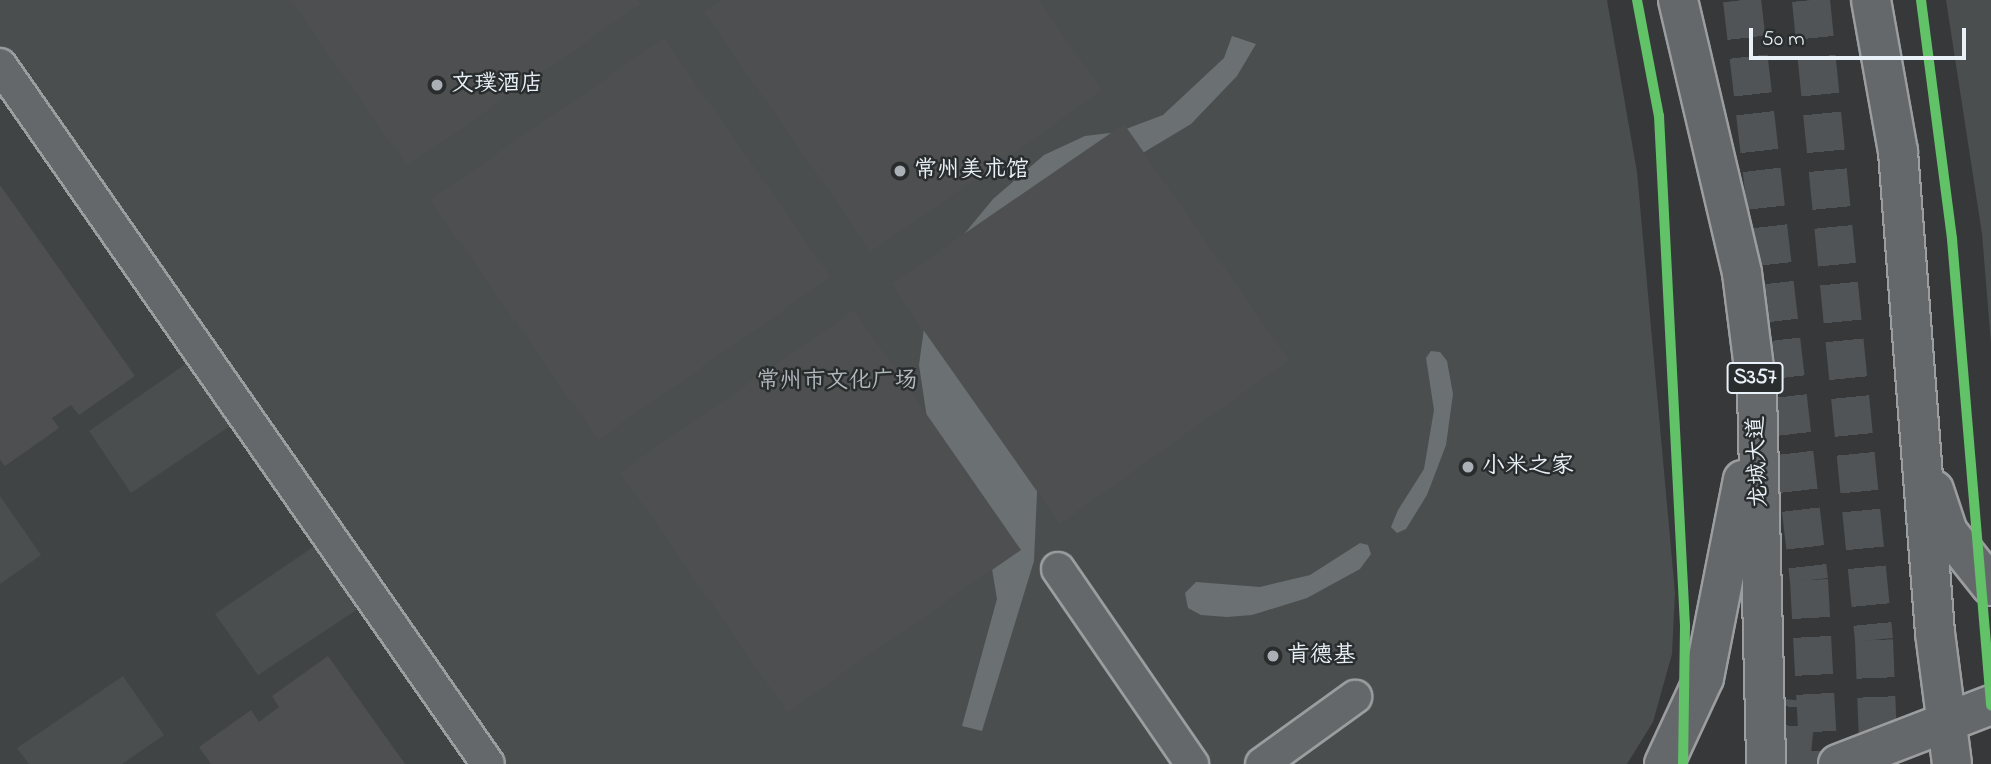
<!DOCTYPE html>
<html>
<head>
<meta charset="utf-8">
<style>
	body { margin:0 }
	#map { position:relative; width:1991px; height:764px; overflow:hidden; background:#363839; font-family:"Indie Flower","LXGW WenKai TC",sans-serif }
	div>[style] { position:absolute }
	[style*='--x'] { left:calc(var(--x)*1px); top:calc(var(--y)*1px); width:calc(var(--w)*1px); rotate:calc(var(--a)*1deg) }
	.built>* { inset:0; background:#404445 }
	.green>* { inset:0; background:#4a4e4f }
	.water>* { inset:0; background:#6b7073 }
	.building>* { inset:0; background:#4e4f50 }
	.highway-tunnel>* { height:38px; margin-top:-19px; transform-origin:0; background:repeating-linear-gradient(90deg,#515456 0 38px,transparent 0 57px) }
	.roads { filter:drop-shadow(2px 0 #9b9d9f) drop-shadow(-2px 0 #9b9d9f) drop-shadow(0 2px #9b9d9f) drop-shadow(0 -2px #9b9d9f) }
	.minor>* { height:32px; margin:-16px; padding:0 16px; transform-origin:16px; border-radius:16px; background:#65686b }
	.major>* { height:38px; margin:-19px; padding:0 19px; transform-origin:19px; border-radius:19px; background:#65686b }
	.cycleway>* { height:10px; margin:-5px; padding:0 5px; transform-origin:5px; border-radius:5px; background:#61c268 }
	.dots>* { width:19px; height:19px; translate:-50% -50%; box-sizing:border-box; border:4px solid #2a2d2e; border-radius:50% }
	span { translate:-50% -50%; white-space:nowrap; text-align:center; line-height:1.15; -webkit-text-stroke:5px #2a2d2e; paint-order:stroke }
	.shield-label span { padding:2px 5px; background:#2a2d2e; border:2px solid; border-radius:5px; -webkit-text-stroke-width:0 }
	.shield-label { font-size:21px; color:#e8f1f8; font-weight:700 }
	.poi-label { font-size:23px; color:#e8f1f8 }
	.left { translate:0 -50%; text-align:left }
	.park-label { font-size:23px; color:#b2b9be }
	.street-label { font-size:23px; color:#e8f1f8 }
	.scale { position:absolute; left:1749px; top:28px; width:217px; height:32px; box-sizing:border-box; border:4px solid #e8f1f8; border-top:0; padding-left:9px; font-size:21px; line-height:24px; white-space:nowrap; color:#e8f1f8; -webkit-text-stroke:5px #2a2d2e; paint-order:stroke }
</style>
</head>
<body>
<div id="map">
	<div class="built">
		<i style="clip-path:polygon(0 87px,470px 764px,0 764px)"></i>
	</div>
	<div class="green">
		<i style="clip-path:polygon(0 0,1607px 0,1637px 172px,1675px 593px,1672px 654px,1653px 722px,1627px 764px,470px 764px,361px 607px,258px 675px,215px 614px,316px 545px,233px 424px,131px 493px,89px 431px,190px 361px,0 87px)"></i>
		<i style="clip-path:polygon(1946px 0,1991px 0,1991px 344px,1982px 234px)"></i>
		<i style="clip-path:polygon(0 496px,41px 555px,0 584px)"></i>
		<i style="clip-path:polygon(123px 676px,164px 735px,122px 764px,29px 764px,17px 748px)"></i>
	</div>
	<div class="water">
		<i style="clip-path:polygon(1232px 36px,1256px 44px,1237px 76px,1191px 124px,1131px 160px,1038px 470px,1034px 561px,982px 731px,962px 726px,997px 599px,988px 545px,928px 425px,919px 365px,928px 299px,951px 250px,993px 199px,1044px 155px,1085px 136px,1118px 132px,1163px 115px,1224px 58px)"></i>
		<i style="clip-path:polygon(1431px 351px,1440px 352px,1447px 361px,1453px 394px,1446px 445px,1427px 495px,1406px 529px,1397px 533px,1391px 527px,1398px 510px,1424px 469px,1434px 410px,1426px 358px)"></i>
		<i style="clip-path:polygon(1360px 543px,1368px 545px,1371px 554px,1360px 569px,1307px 598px,1252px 615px,1227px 617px,1201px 615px,1188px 608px,1185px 593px,1196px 582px,1260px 587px,1310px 575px)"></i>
	</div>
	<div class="building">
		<i style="clip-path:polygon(290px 0,638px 0,641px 4px,407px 166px)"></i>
		<i style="clip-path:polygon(721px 0,1039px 0,1102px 91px,871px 252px,704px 12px)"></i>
		<i style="clip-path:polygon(664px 38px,831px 277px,598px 440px,430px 200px)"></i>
		<i style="clip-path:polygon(1124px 124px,1289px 360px,1060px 524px,891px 284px)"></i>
		<i style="clip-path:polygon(0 185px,135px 376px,79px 415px,71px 405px,52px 418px,59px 428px,5px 466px,0 460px)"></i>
		<i style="clip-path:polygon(854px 310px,1021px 550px,787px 712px,620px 472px)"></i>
		<i style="clip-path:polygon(328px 656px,405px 764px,211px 764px,199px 747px,251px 710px,259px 722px,279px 707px,272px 696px)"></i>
	</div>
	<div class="highway-tunnel">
		<i style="--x:1742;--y:0;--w:584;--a:83.41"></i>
		<i style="--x:1809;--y:580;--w:184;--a:86.9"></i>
		<i style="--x:1811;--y:0;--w:643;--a:84.38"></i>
		<i style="--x:1874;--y:640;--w:124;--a:87.7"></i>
		<i style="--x:1791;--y:764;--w:64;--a:-84.6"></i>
	</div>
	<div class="roads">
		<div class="minor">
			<i style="--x:0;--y:65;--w:852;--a:55.08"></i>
			<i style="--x:1058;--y:569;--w:237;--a:55.5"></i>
			<i style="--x:1262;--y:764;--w:115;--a:-35.8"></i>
		</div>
		<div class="major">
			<i style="--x:1678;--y:0;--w:280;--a:76.8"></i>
			<i style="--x:1742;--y:273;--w:119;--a:82.8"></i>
			<i style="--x:1757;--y:391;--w:373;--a:88.6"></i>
			<i style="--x:1871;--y:0;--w:154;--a:79.9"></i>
			<i style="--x:1898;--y:152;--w:482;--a:85.6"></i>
			<i style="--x:1935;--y:633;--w:132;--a:82.6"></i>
			<i style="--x:1934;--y:490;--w:44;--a:71.6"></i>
			<i style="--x:1948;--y:532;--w:69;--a:51.5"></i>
			<i style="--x:1664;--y:764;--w:95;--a:-65.1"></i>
			<i style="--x:1704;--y:678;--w:202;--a:-78.9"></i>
			<i style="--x:1838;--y:764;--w:164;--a:-21.1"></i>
		</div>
	</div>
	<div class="cycleway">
		<i style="--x:1637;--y:0;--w:118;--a:79.3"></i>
		<i style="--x:1659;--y:116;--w:510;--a:87.08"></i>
		<i style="--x:1685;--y:625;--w:139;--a:90.8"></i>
		<i style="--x:1921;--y:0;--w:241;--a:82.6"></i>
		<i style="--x:1952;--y:239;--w:468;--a:85.2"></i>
	</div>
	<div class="dots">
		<i style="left:437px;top:85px;background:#aab0b5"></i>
		<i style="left:900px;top:171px;background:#aab0b5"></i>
		<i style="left:1468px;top:467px;background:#aab0b5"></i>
		<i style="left:1273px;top:656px;background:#aab0b5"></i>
	</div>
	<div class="shield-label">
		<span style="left:1755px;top:378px">S357</span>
	</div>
	<div class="poi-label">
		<span class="left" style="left:451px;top:85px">文璞酒店</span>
		<span class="left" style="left:914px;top:171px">常州美术馆</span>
		<span class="left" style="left:1482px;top:467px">小米之家</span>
		<span class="left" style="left:1287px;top:656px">肯德基</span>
	</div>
	<div class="park-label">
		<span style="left:837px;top:382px">常州市文化广场</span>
	</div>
	<div class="street-label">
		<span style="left:1759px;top:462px;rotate:-92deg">龙城大道</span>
	</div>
	<div class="scale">50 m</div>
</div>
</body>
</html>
